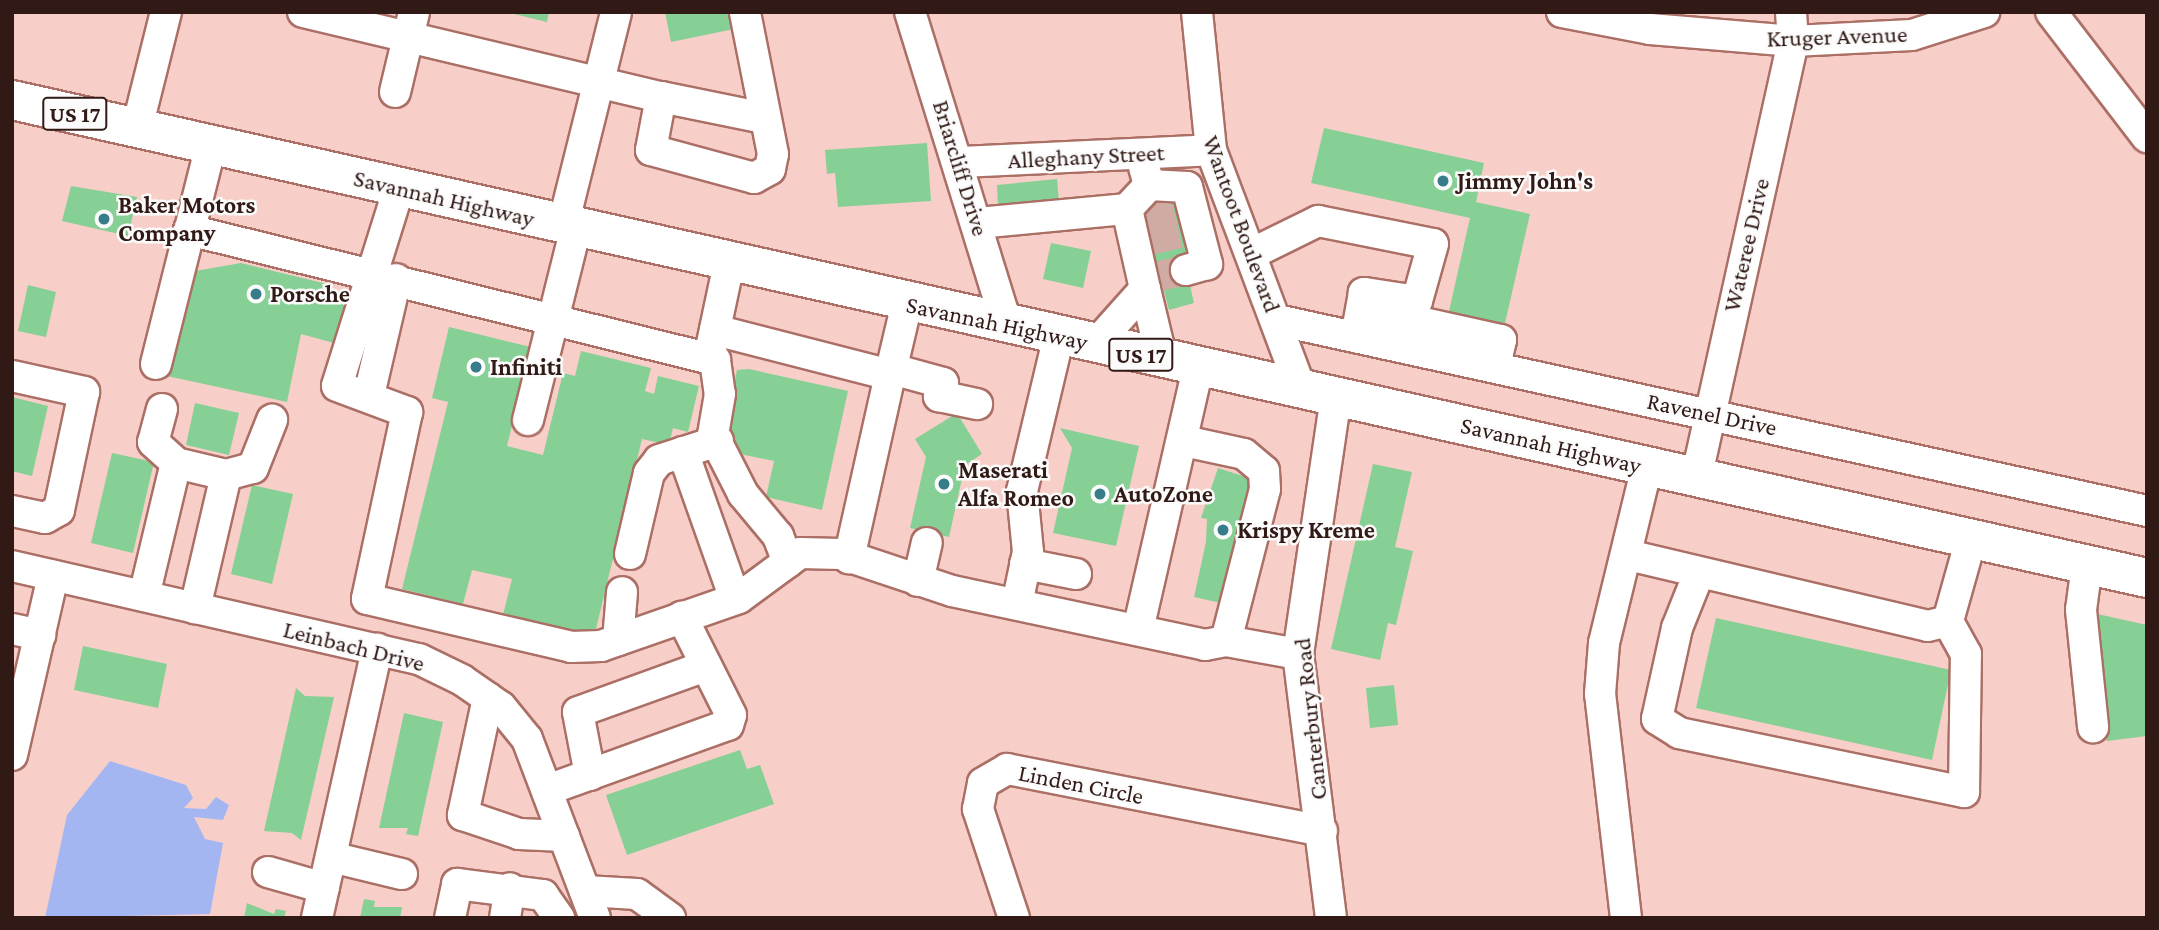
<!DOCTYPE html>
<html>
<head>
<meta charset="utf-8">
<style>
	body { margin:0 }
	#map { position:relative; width:2159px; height:930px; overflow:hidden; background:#f7cfc8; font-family:"Crimson Pro",serif }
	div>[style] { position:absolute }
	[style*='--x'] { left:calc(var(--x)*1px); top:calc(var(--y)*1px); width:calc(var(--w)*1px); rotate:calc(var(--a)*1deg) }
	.water>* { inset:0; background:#a3b6f2 }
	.building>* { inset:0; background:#86cf95 }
	.minor-tunnel>* { height:30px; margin-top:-15px; transform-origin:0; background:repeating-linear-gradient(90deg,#cfaba4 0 30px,transparent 0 45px) }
	.roads { filter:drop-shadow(2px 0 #ab6f65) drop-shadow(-2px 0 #ab6f65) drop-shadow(0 2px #ab6f65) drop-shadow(0 -2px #ab6f65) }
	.minor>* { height:30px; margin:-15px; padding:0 15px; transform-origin:15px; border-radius:15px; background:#fff }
	.highway>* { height:38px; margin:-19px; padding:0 19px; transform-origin:19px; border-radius:19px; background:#fff }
	.dots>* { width:19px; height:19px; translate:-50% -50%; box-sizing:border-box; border:4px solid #fbfbfb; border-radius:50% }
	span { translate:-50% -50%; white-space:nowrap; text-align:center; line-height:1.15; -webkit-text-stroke:5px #fbfbfb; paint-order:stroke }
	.shield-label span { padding:2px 5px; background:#fbfbfb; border:2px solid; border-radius:5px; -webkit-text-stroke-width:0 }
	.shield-label { font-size:23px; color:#311915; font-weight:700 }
	.street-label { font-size:24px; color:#311915 }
	.poi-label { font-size:24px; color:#311915; font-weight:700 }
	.left { translate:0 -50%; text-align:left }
	.frame { position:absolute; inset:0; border:14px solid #311915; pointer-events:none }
</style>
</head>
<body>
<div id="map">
	<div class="water">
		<i style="clip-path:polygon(110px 761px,186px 785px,193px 798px,184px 808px,206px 809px,216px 797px,229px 805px,223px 820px,194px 817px,205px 839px,223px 843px,210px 914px,45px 918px,67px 815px)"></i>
	</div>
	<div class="building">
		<i style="clip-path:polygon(506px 12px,549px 12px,547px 22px)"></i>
		<i style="clip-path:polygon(665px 12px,736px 12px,739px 28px,671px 42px)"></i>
		<i style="clip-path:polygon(1324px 128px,1484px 163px,1476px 202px,1530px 214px,1503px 332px,1447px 320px,1470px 218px,1311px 183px)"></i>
		<i style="clip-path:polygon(927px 143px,931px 201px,838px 207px,835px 173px,827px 174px,825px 150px)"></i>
		<i style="clip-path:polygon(1057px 179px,1059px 202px,998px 207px,997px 185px)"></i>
		<i style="clip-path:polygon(71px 186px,137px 197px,128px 236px,62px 221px)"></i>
		<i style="clip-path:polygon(1174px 191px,1192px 255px,1184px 259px,1194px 303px,1169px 310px,1140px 201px)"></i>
		<i style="clip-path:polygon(1051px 243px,1091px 251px,1083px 288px,1043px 279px)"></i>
		<i style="clip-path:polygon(241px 263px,327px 284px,345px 307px,334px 343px,301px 334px,287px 402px,167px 376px,195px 271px)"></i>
		<i style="clip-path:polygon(28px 285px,56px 292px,46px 337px,18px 331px)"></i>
		<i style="clip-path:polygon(449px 327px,531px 347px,507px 446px,543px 455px,563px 373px,575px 376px,581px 351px,651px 368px,645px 391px,654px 394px,658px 376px,699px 386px,688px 432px,673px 428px,669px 445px,642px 439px,594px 637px,503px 615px,512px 579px,472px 570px,463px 604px,402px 589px,448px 402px,432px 398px)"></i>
		<i style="clip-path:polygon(749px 369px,848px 391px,822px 510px,766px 497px,774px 461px,735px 453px,727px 416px,737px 370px)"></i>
		<i style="clip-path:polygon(12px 397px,48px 406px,32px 476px,12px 471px)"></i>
		<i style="clip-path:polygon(195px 403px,239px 413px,229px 455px,186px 445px)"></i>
		<i style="clip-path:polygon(957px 413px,982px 454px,965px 465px,949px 537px,910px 528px,926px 457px,915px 439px)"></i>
		<i style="clip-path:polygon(1060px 428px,1139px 446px,1116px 546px,1053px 533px,1072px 448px)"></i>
		<i style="clip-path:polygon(112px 453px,154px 462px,133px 553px,91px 543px)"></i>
		<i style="clip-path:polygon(1373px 464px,1412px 472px,1395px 547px,1413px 551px,1396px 625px,1388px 623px,1380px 660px,1331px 649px)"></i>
		<i style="clip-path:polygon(1218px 468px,1252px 479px,1225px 604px,1194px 597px,1206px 542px,1207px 519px,1201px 518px)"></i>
		<i style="clip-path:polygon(252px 485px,293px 494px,272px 584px,231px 574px)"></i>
		<i style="clip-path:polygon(2093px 613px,2147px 625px,2147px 736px,2107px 741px)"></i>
		<i style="clip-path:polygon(1716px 618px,1951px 670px,1932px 760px,1696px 708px)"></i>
		<i style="clip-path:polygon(83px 646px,167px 664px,158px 708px,74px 690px)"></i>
		<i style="clip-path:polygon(1394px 685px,1398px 725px,1370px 728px,1366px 688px)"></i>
		<i style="clip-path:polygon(296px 688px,305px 696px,334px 697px,301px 840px,292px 833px,264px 831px)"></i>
		<i style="clip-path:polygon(404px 713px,443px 722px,418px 836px,406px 834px,408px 828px,379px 828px)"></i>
		<i style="clip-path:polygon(740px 750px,747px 769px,760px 765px,774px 804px,627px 855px,606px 795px)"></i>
		<i style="clip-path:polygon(364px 899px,375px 901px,374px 907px,402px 907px,400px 918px,360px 918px)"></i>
		<i style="clip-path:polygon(247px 903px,274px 914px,276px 909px,286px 911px,284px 918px,244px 918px)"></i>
	</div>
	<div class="minor-tunnel">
		<i style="--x:1144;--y:215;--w:35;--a:-15"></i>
		<i style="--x:1150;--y:240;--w:37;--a:-13"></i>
		<i style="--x:1160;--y:276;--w:27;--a:-13"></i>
	</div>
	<div class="roads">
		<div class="minor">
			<i style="--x:303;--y:12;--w:368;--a:13.4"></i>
			<i style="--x:661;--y:97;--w:54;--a:100.7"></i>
			<i style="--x:651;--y:150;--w:107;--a:15.2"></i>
			<i style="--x:754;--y:178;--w:18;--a:-29"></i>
			<i style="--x:770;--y:169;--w:15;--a:-79"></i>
			<i style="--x:773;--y:154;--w:145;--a:-101.2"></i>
			<i style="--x:910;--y:12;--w:328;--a:72.8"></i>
			<i style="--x:1197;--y:12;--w:139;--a:84.2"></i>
			<i style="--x:1211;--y:150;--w:256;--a:69.4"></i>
			<i style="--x:1562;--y:12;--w:90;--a:10.9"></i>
			<i style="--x:1650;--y:29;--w:144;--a:4.8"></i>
			<i style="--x:1793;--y:41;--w:119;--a:-2.9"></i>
			<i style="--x:1912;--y:35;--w:76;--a:-17.7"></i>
			<i style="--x:2051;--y:12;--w:158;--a:52.5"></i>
			<i style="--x:395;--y:92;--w:82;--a:-76.6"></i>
			<i style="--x:661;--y:97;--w:105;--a:11.5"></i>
			<i style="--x:137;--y:128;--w:120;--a:-76"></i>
			<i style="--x:961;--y:162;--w:250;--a:-2.7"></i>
			<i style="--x:1144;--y:167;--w:19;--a:74"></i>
			<i style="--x:1149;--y:185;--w:38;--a:3"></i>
			<i style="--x:1187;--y:187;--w:80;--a:75.4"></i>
			<i style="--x:1207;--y:264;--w:22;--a:164"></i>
			<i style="--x:399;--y:188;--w:207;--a:107.4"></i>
			<i style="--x:337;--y:386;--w:75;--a:20.4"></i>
			<i style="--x:407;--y:412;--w:191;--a:102.1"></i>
			<i style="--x:367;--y:599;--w:210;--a:13.2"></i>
			<i style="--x:571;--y:647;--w:30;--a:-2"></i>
			<i style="--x:601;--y:646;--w:146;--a:-19.2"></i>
			<i style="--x:739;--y:598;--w:76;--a:-36.4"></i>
			<i style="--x:800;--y:553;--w:41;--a:1.4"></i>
			<i style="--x:841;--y:554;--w:117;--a:18.4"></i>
			<i style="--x:952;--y:591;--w:259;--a:12"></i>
			<i style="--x:1205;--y:645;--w:21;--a:-11"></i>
			<i style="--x:1226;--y:641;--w:73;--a:10.2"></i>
			<i style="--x:1127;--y:209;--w:82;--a:77.3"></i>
			<i style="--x:978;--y:223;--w:150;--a:-5.4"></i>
			<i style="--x:1127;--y:209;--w:33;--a:-47"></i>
			<i style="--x:563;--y:225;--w:219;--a:-76"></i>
			<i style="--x:189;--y:230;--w:542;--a:13.88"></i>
			<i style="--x:715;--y:360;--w:34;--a:82"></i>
			<i style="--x:720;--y:394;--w:42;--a:99.7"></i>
			<i style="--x:713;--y:435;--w:66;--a:63"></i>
			<i style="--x:743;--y:494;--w:55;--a:50.2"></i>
			<i style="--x:778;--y:536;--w:28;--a:69"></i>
			<i style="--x:1251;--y:254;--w:75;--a:-26.2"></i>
			<i style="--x:1318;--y:221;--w:117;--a:11.3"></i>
			<i style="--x:1433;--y:244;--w:59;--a:105.7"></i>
			<i style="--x:1417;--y:301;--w:54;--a:-171.4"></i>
			<i style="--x:1364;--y:293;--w:45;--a:100.3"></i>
			<i style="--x:1378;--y:313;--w:126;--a:12.4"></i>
			<i style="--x:1501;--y:340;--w:28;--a:103"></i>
			<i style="--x:1277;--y:320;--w:891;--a:12.38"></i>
			<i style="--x:715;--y:330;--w:181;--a:14.4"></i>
			<i style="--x:890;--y:375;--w:188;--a:102.6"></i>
			<i style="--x:1095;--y:345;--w:75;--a:-48.2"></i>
			<i style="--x:1145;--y:289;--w:73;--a:76.5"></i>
			<i style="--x:711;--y:348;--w:87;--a:-78"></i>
			<i style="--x:156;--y:364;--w:226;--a:-75.9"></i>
			<i style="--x:892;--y:369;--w:53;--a:15.4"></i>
			<i style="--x:943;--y:383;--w:14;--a:107"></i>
			<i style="--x:939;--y:396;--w:39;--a:12"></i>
			<i style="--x:890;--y:375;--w:74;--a:-76.7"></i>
			<i style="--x:12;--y:376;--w:74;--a:12.5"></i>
			<i style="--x:84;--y:392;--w:121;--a:102"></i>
			<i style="--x:59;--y:510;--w:16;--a:150"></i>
			<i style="--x:45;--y:518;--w:34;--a:-168"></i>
			<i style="--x:369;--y:395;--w:119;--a:-76.9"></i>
			<i style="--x:162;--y:409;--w:34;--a:105"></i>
			<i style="--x:153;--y:442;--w:31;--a:42"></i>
			<i style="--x:528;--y:420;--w:198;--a:-76"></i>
			<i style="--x:1184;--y:441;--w:61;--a:12.2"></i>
			<i style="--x:1244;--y:454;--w:26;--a:40"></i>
			<i style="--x:1264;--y:471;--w:18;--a:87"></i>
			<i style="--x:1265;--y:489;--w:157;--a:104.4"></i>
			<i style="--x:683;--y:452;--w:156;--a:70.5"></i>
			<i style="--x:226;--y:475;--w:28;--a:-15"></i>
			<i style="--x:253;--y:468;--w:52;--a:-68.4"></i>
			<i style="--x:1696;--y:479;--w:449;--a:-77.5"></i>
			<i style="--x:1793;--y:41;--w:29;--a:-94"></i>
			<i style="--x:630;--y:554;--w:83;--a:-76.8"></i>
			<i style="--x:649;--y:473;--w:16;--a:-52"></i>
			<i style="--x:659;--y:460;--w:62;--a:-17.9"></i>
			<i style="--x:1628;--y:555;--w:308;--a:13.3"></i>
			<i style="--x:1928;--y:626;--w:21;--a:-14"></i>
			<i style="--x:1948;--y:621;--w:85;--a:-74.3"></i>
			<i style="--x:1025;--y:564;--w:52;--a:11.1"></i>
			<i style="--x:2087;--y:565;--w:45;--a:97.6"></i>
			<i style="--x:2081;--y:610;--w:118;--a:84.1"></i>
			<i style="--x:12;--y:566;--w:417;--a:12.9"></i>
			<i style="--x:419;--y:659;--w:48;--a:26"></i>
			<i style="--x:462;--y:680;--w:47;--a:34.7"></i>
			<i style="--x:501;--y:707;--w:41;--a:50.9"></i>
			<i style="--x:527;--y:739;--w:191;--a:69.2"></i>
			<i style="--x:1699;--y:573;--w:59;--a:111.8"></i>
			<i style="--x:1677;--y:628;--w:93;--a:102.4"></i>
			<i style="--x:1657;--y:719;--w:26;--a:32"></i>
			<i style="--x:1679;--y:733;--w:291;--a:11.7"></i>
			<i style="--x:1964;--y:792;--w:138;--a:-89.2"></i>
			<i style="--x:1966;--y:654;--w:38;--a:-119"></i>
			<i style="--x:918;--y:581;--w:39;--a:-77"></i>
			<i style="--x:144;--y:596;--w:137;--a:-76.5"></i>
			<i style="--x:176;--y:463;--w:51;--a:13.5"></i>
			<i style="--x:226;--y:475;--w:137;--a:103.1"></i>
			<i style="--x:1017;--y:604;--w:53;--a:-78.1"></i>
			<i style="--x:1028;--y:552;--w:61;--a:-95.6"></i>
			<i style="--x:1022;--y:491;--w:159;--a:-76.6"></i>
			<i style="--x:12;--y:629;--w:29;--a:12"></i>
			<i style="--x:1138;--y:630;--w:268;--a:-77.1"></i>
			<i style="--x:618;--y:640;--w:48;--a:-85.2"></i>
			<i style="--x:488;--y:698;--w:120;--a:102.1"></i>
			<i style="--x:463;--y:815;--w:59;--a:18.7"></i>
			<i style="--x:519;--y:834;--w:45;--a:2.5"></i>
			<i style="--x:12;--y:755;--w:184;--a:-77.1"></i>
			<i style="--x:590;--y:775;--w:64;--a:-100.8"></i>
			<i style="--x:578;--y:712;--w:136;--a:-19.8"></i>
			<i style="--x:547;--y:790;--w:192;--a:-19.8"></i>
			<i style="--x:728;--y:725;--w:10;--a:-73"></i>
			<i style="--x:731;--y:715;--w:110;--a:-116.6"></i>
			<i style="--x:331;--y:857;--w:73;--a:13.5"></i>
			<i style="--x:268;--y:872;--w:58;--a:15.9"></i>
			<i style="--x:585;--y:891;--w:52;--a:3.3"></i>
			<i style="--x:637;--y:894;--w:41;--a:36"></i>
			<i style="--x:317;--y:918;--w:276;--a:-77.4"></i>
			<i style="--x:450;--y:918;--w:35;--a:-78"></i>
			<i style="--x:457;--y:884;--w:87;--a:7.3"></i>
			<i style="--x:543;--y:895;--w:28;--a:55"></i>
			<i style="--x:505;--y:918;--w:30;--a:-81"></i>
			<i style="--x:1014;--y:918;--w:115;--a:-108.3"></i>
			<i style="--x:978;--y:809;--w:26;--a:-79"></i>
			<i style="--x:983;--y:783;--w:28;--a:-30"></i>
			<i style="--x:1007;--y:769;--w:321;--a:11.1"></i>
			<i style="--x:1331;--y:918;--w:266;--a:-97.1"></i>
			<i style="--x:1298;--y:654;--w:260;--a:-81.6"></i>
			<i style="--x:1626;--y:918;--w:226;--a:-96.6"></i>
			<i style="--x:1600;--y:694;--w:51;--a:-85.5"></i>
			<i style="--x:1604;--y:643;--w:181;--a:-76.3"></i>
		</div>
		<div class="highway">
			<i style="--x:12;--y:100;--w:2188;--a:12.62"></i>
		</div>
	</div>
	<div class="dots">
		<i style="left:1443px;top:181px;background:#377d89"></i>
		<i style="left:104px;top:219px;background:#377d89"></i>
		<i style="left:256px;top:294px;background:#377d89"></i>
		<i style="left:476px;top:367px;background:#377d89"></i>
		<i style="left:944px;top:484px;background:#377d89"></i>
		<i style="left:1100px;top:494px;background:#377d89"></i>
		<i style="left:1223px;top:530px;background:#377d89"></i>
	</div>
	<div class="shield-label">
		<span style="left:75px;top:114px">US 17</span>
		<span style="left:1141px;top:355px">US 17</span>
	</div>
	<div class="street-label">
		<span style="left:1837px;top:36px;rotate:-2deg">Kruger Avenue</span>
		<span style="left:1086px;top:156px;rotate:-3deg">Alleghany Street</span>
		<span style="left:961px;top:168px;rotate:73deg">Briarcliff Drive</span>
		<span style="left:444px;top:198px;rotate:13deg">Savannah Highway</span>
		<span style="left:1242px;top:224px;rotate:70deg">Wantoot Boulevard</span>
		<span style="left:1746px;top:245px;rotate:-77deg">Wateree Drive</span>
		<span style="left:997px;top:323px;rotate:12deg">Savannah Highway</span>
		<span style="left:1712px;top:414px;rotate:12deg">Ravenel Drive</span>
		<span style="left:1551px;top:445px;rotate:13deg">Savannah Highway</span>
		<span style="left:354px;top:646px;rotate:14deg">Leinbach Drive</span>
		<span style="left:1310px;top:719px;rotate:-96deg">Canterbury Road</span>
		<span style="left:1081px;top:784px;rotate:11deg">Linden Circle</span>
	</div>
	<div class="poi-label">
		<span class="left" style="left:1457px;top:181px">Jimmy John's</span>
		<span class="left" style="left:118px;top:219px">Baker Motors<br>Company</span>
		<span class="left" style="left:270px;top:294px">Porsche</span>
		<span class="left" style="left:490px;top:367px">Infiniti</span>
		<span class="left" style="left:958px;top:484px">Maserati<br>Alfa Romeo</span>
		<span class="left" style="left:1114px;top:494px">AutoZone</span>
		<span class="left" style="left:1237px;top:530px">Krispy Kreme</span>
	</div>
	<div class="frame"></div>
</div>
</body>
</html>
